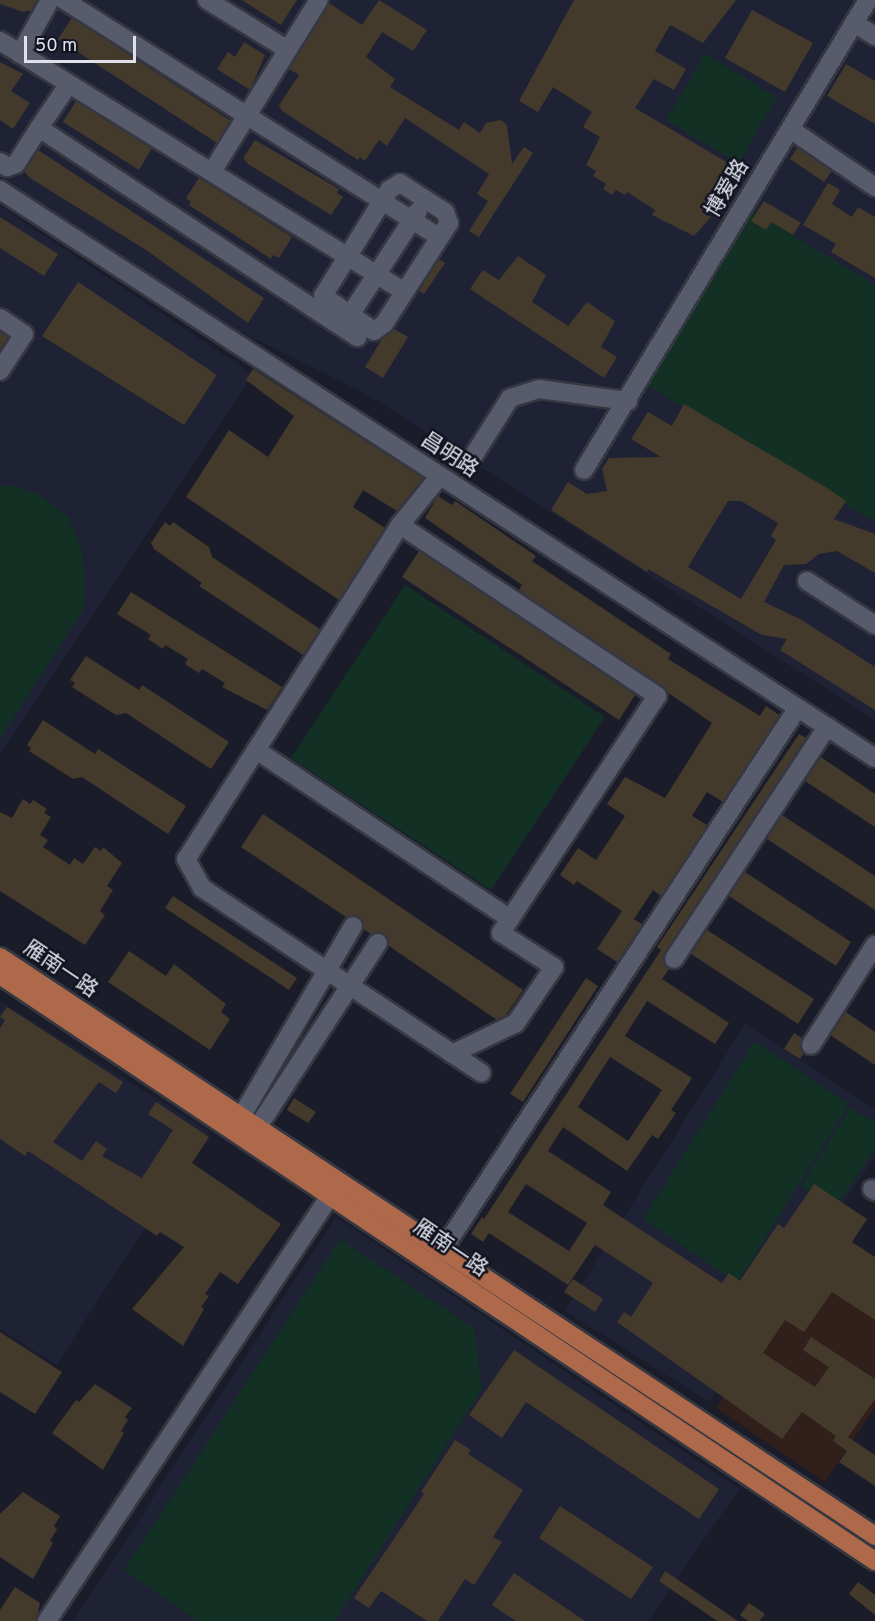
<!DOCTYPE html>
<html>
<head>
<meta charset="utf-8">
<style>
	body { margin:0 }
	#map { position:relative; width:875px; height:1621px; overflow:hidden; background:#1a1c29; font-family:Overpass,"Noto Sans SC",sans-serif }
	div>[style] { position:absolute }
	[style*='--x'] { left:calc(var(--x)*1px); top:calc(var(--y)*1px); width:calc(var(--w)*1px); rotate:calc(var(--a)*1deg) }
	.built>* { inset:0; background:#1f2235 }
	.medical>* { inset:0; background:#311f1b }
	.green>* { inset:0; background:#133024 }
	.building>* { inset:0; background:#433a2c }
	.roads { filter:drop-shadow(2px 0 #353741) drop-shadow(-2px 0 #353741) drop-shadow(0 2px #353741) drop-shadow(0 -2px #353741) }
	.minor>* { height:18px; margin:-9px; padding:0 9px; transform-origin:9px; border-radius:9px; background:#585b6b }
	.major>* { height:18px; margin:-9px; padding:0 9px; transform-origin:9px; border-radius:9px; background:#ae694b }
	span { translate:-50% -50%; white-space:nowrap; text-align:center; line-height:1.15; -webkit-text-stroke:5px #11131f; paint-order:stroke }
	.street-label { font-size:21px; color:#e0e2eb }
	.scale { position:absolute; left:24px; top:36px; width:112px; height:27px; box-sizing:border-box; border:3px solid #e0e2eb; border-top:0; padding-left:8px; font-size:18px; line-height:21px; white-space:nowrap; color:#e0e2eb; -webkit-text-stroke:4px #11131f; paint-order:stroke }
</style>
</head>
<body>
<div id="map">
	<div class="built">
		<i style="clip-path:polygon(0 0,875px 0,875px 720px,368px 395px,233px 328px,0 178px)"></i>
		<i style="clip-path:polygon(0 206px,253px 374px,0 755px)"></i>
		<i style="clip-path:polygon(0 1001px,209px 1131px,56px 1365px,0 1329px)"></i>
		<i style="clip-path:polygon(745px 1024px,875px 1109px,875px 1156px,709px 1402px,565px 1311px)"></i>
		<i style="clip-path:polygon(336px 1217px,739px 1489px,648px 1621px,73px 1621px)"></i>
	</div>
	<div class="medical">
		<i style="clip-path:polygon(830px 1234px,875px 1264px,875px 1407px,825px 1482px,716px 1408px)"></i>
	</div>
	<div class="green">
		<i style="clip-path:polygon(705px 54px,777px 97px,738px 163px,666px 120px)"></i>
		<i style="clip-path:polygon(751px 210px,875px 285px,875px 522px,647px 385px)"></i>
		<i style="clip-path:polygon(10px 485px,40px 495px,68px 517px,82px 549px,85px 583px,83px 610px,0 739px,0 486px)"></i>
		<i style="clip-path:polygon(405px 585px,605px 717px,491px 890px,291px 758px)"></i>
		<i style="clip-path:polygon(755px 1041px,849px 1104px,737px 1283px,643px 1219px)"></i>
		<i style="clip-path:polygon(850px 1108px,875px 1123px,875px 1148px,836px 1208px,801px 1186px)"></i>
		<i style="clip-path:polygon(340px 1239px,474px 1328px,482px 1389px,335px 1621px,197px 1621px,124px 1570px)"></i>
	</div>
	<div class="building">
		<i style="clip-path:polygon(0 0,37px 0,32px 10px,23px 12px,0 4px)"></i>
		<i style="clip-path:polygon(242px 0,297px 0,281px 25px)"></i>
		<i style="clip-path:polygon(379px 0,427px 30px,413px 51px,382px 32px,366px 57px,395px 79px,390px 87px,459px 130px,464px 122px,480px 133px,486px 123px,501px 120px,507px 125px,512px 164px,524px 147px,533px 153px,479px 237px,469px 231px,488px 201px,477px 194px,489px 174px,405px 118px,387px 146px,379px 140px,365px 161px,360px 157px,358px 160px,282px 111px,279px 105px,299px 75px,289px 69px,329px 3px,362px 25px)"></i>
		<i style="clip-path:polygon(574px 0,736px 0,703px 43px,670px 25px,655px 51px,686px 69px,674px 90px,654px 79px,635px 108px,730px 164px,702px 211px,711px 217px,694px 236px,652px 215px,655px 210px,627px 192px,625px 195px,616px 190px,612px 195px,603px 189px,606px 184px,593px 176px,596px 171px,586px 165px,600px 137px,583px 127px,592px 112px,553px 87px,538px 112px,519px 101px)"></i>
		<i style="clip-path:polygon(752px 10px,813px 43px,785px 92px,725px 58px)"></i>
		<i style="clip-path:polygon(72px 18px,231px 121px,217px 143px,58px 39px)"></i>
		<i style="clip-path:polygon(244px 42px,265px 55px,250px 90px,217px 69px,228px 52px,235px 57px)"></i>
		<i style="clip-path:polygon(0 62px,23px 74px,11px 91px,30px 103px,13px 129px,0 120px)"></i>
		<i style="clip-path:polygon(846px 64px,875px 81px,875px 124px,827px 96px)"></i>
		<i style="clip-path:polygon(76px 101px,152px 148px,139px 170px,63px 122px)"></i>
		<i style="clip-path:polygon(255px 140px,339px 189px,337px 193px,343px 197px,331px 215px,248px 164px,243px 158px)"></i>
		<i style="clip-path:polygon(797px 148px,832px 171px,824px 182px,790px 159px)"></i>
		<i style="clip-path:polygon(38px 150px,264px 298px,248px 323px,146px 250px,30px 178px,24px 171px)"></i>
		<i style="clip-path:polygon(199px 178px,292px 237px,279px 258px,273px 255px,271px 259px,189px 205px,191px 202px,186px 198px)"></i>
		<i style="clip-path:polygon(828px 183px,840px 190px,832px 204px,852px 217px,858px 207px,875px 217px,875px 278px,831px 252px,836px 244px,803px 225px)"></i>
		<i style="clip-path:polygon(764px 201px,801px 223px,793px 235px,771px 222px,766px 230px,751px 221px)"></i>
		<i style="clip-path:polygon(0 217px,58px 254px,44px 276px,0 248px)"></i>
		<i style="clip-path:polygon(518px 256px,546px 275px,532px 302px,568px 326px,587px 302px,615px 321px,601px 347px,617px 357px,604px 378px,470px 289px,483px 270px,499px 280px)"></i>
		<i style="clip-path:polygon(439px 259px,445px 263px,424px 294px,419px 291px)"></i>
		<i style="clip-path:polygon(78px 282px,217px 375px,184px 425px,42px 336px)"></i>
		<i style="clip-path:polygon(394px 329px,408px 337px,383px 378px,365px 367px,382px 339px)"></i>
		<i style="clip-path:polygon(0 332px,9px 337px,0 350px)"></i>
		<i style="clip-path:polygon(253px 369px,423px 478px,397px 511px,363px 490px,353px 507px,385px 528px,339px 600px,186px 497px,229px 430px,268px 457px,294px 416px,246px 380px)"></i>
		<i style="clip-path:polygon(evenodd,684px 404px,827px 488px,846px 501px,834px 519px,875px 534px,875px 573px,837px 551px,819px 554px,806px 564px,784px 565px,764px 602px,800px 619px,875px 667px,875px 710px,780px 650px,787px 639px,762px 635px,648px 569px,647px 572px,551px 510px,568px 482px,587px 494px,607px 491px,602px 469px,609px 458px,661px 457px,631px 439px,648px 412px,672px 426px,684px 404px,728px 501px,741px 501px,778px 523px,771px 536px,776px 540px,741px 599px,688px 567px,728px 501px)"></i>
		<i style="clip-path:polygon(438px 496px,452px 505px,455px 501px,536px 556px,532px 561px,671px 654px,668px 659px,760px 716px,766px 706px,779px 715px,723px 802px,707px 792px,692px 816px,707px 825px,661px 896px,653px 890px,634px 919px,642px 924px,617px 962px,597px 949px,622px 911px,577px 881px,574px 885px,560px 875px,578px 848px,596px 860px,625px 816px,607px 804px,625px 777px,665px 798px,712px 723px,519px 590px,522px 585px,425px 518px)"></i>
		<i style="clip-path:polygon(165px 522px,170px 526px,173px 522px,209px 547px,212px 557px,320px 629px,303px 655px,199px 586px,202px 583px,154px 549px,151px 543px)"></i>
		<i style="clip-path:polygon(419px 551px,635px 695px,619px 720px,402px 577px)"></i>
		<i style="clip-path:polygon(131px 592px,282px 687px,267px 710px,222px 687px,225px 683px,202px 669px,199px 673px,185px 664px,188px 659px,165px 645px,163px 649px,148px 639px,151px 635px,117px 614px)"></i>
		<i style="clip-path:polygon(86px 656px,139px 690px,142px 685px,229px 742px,211px 769px,126px 713px,116px 715px,72px 687px,75px 683px,70px 680px)"></i>
		<i style="clip-path:polygon(43px 720px,95px 754px,98px 749px,186px 806px,168px 834px,82px 777px,73px 779px,29px 751px,31px 748px,27px 745px)"></i>
		<i style="clip-path:polygon(evenodd,799px 734px,806px 738px,663px 958px,669px 969px,662px 979px,729px 1023px,715px 1044px,647px 1001px,625px 1036px,692px 1078px,671px 1110px,676px 1113px,658px 1139px,652px 1135px,627px 1171px,563px 1127px,548px 1151px,611px 1192px,603px 1205px,722px 1283px,729px 1273px,740px 1281px,778px 1224px,784px 1228px,814px 1184px,867px 1219px,852px 1242px,875px 1257px,875px 1320px,832px 1292px,804px 1332px,785px 1320px,763px 1353px,815px 1387px,829px 1367px,803px 1350px,811px 1337px,875px 1379px,875px 1399px,848px 1437px,875px 1455px,875px 1486px,839px 1462px,847px 1451px,833px 1441px,836px 1436px,802px 1412px,782px 1439px,617px 1322px,624px 1312px,631px 1317px,653px 1283px,595px 1245px,568px 1285px,489px 1233px,483px 1242px,471px 1234px,482px 1217px,484px 1219px,661px 950px,657px 947px,799px 734px,610px 1057px,662px 1090px,628px 1141px,578px 1107px,610px 1057px,799px 734px,526px 1184px,587px 1223px,569px 1251px,508px 1212px,526px 1184px)"></i>
		<i style="clip-path:polygon(821px 757px,875px 794px,875px 827px,805px 781px)"></i>
		<i style="clip-path:polygon(23px 799px,30px 804px,33px 800px,47px 809px,44px 813px,51px 817px,40px 835px,48px 840px,43px 847px,70px 865px,74px 858px,83px 864px,95px 847px,101px 851px,103px 847px,122px 863px,107px 886px,113px 890px,100px 911px,105px 915px,85px 945px,0 891px,0 812px,12px 818px)"></i>
		<i style="clip-path:polygon(263px 814px,523px 990px,506px 1015px,497px 1020px,389px 946px,385px 934px,371px 934px,363px 929px,359px 917px,346px 917px,241px 847px)"></i>
		<i style="clip-path:polygon(782px 815px,875px 876px,875px 910px,767px 839px)"></i>
		<i style="clip-path:polygon(745px 872px,851px 942px,836px 966px,729px 896px)"></i>
		<i style="clip-path:polygon(173px 896px,297px 978px,289px 990px,165px 908px)"></i>
		<i style="clip-path:polygon(707px 930px,814px 999px,798px 1024px,691px 954px)"></i>
		<i style="clip-path:polygon(129px 951px,166px 976px,174px 964px,226px 1004px,221px 1012px,230px 1019px,210px 1050px,108px 982px)"></i>
		<i style="clip-path:polygon(586px 978px,598px 986px,523px 1102px,510px 1094px)"></i>
		<i style="clip-path:polygon(7px 1007px,123px 1082px,116px 1093px,99px 1082px,53px 1142px,82px 1161px,96px 1141px,107px 1149px,102px 1156px,142px 1178px,173px 1130px,148px 1114px,156px 1102px,209px 1137px,192px 1163px,281px 1224px,238px 1284px,220px 1272px,205px 1294px,209px 1296px,201px 1307px,204px 1309px,183px 1346px,132px 1309px,184px 1247px,160px 1232px,157px 1236px,28px 1151px,25px 1156px,0 1139px,0 1028px,5px 1020px,0 1017px)"></i>
		<i style="clip-path:polygon(846px 1012px,875px 1032px,875px 1065px,830px 1035px)"></i>
		<i style="clip-path:polygon(794px 1033px,802px 1038px,800px 1045px,804px 1053px,800px 1059px,784px 1049px)"></i>
		<i style="clip-path:polygon(294px 1098px,316px 1112px,308px 1123px,287px 1110px)"></i>
		<i style="clip-path:polygon(573px 1279px,603px 1299px,595px 1312px,564px 1292px)"></i>
		<i style="clip-path:polygon(0 1332px,62px 1372px,35px 1414px,0 1392px)"></i>
		<i style="clip-path:polygon(514px 1350px,719px 1489px,699px 1519px,526px 1402px,502px 1438px,469px 1415px)"></i>
		<i style="clip-path:polygon(95px 1384px,132px 1408px,125px 1417px,128px 1420px,121px 1431px,124px 1433px,103px 1470px,52px 1433px,76px 1400px,79px 1402px)"></i>
		<i style="clip-path:polygon(455px 1440px,471px 1450px,468px 1454px,523px 1490px,493px 1537px,502px 1542px,474px 1585px,465px 1579px,438px 1621px,427px 1621px,381px 1591px,369px 1608px,354px 1598px,424px 1494px,421px 1492px)"></i>
		<i style="clip-path:polygon(23px 1492px,60px 1516px,54px 1526px,57px 1529px,50px 1541px,53px 1543px,33px 1579px,0 1557px,0 1514px)"></i>
		<i style="clip-path:polygon(560px 1506px,653px 1567px,631px 1599px,539px 1538px)"></i>
		<i style="clip-path:polygon(665px 1571px,738px 1621px,717px 1621px,659px 1581px)"></i>
		<i style="clip-path:polygon(514px 1573px,585px 1621px,516px 1621px,492px 1605px)"></i>
		<i style="clip-path:polygon(858px 1582px,875px 1595px,875px 1615px,849px 1594px)"></i>
		<i style="clip-path:polygon(15px 1587px,40px 1603px,36px 1621px,0 1621px,0 1610px)"></i>
		<i style="clip-path:polygon(749px 1603px,765px 1614px,759px 1621px,748px 1621px,740px 1615px)"></i>
	</div>
	<div class="roads">
		<div class="minor">
			<i style="--x:64;--y:0;--w:444;--a:32.3"></i>
			<i style="--x:207;--y:0;--w:95;--a:31.7"></i>
			<i style="--x:854;--y:23;--w:25;--a:32"></i>
			<i style="--x:0;--y:41;--w:476;--a:31.8"></i>
			<i style="--x:20;--y:54;--w:62;--a:-60.9"></i>
			<i style="--x:39;--y:128;--w:52;--a:-56"></i>
			<i style="--x:790;--y:129;--w:103;--a:34.3"></i>
			<i style="--x:0;--y:162;--w:9;--a:36"></i>
			<i style="--x:7;--y:167;--w:9;--a:-18"></i>
			<i style="--x:16;--y:164;--w:43;--a:-57.4"></i>
			<i style="--x:39;--y:128;--w:381;--a:33.3"></i>
			<i style="--x:213;--y:170;--w:200;--a:-58.1"></i>
			<i style="--x:400;--y:183;--w:54;--a:32.8"></i>
			<i style="--x:445;--y:212;--w:12;--a:70"></i>
			<i style="--x:449;--y:223;--w:120;--a:122.8"></i>
			<i style="--x:384;--y:324;--w:12;--a:145"></i>
			<i style="--x:374;--y:331;--w:62;--a:-145.5"></i>
			<i style="--x:323;--y:296;--w:125;--a:-58.1"></i>
			<i style="--x:389;--y:190;--w:13;--a:-32"></i>
			<i style="--x:0;--y:190;--w:1043;--a:32.99"></i>
			<i style="--x:350;--y:315;--w:124;--a:-56.8"></i>
			<i style="--x:0;--y:318;--w:29;--a:34"></i>
			<i style="--x:24;--y:334;--w:44;--a:123"></i>
			<i style="--x:474;--y:455;--w:67;--a:-57.7"></i>
			<i style="--x:510;--y:398;--w:30;--a:-17"></i>
			<i style="--x:539;--y:389;--w:90;--a:7.7"></i>
			<i style="--x:584;--y:470;--w:549;--a:-58.86"></i>
			<i style="--x:439;--y:477;--w:62;--a:129.1"></i>
			<i style="--x:400;--y:525;--w:397;--a:122.6"></i>
			<i style="--x:186;--y:859;--w:33;--a:61"></i>
			<i style="--x:202;--y:888;--w:335;--a:33.5"></i>
			<i style="--x:400;--y:525;--w:309;--a:33.6"></i>
			<i style="--x:657;--y:696;--w:284;--a:123.4"></i>
			<i style="--x:501;--y:933;--w:63;--a:32.7"></i>
			<i style="--x:554;--y:967;--w:68;--a:124.2"></i>
			<i style="--x:516;--y:1023;--w:71;--a:154.2"></i>
			<i style="--x:807;--y:581;--w:81;--a:32.9"></i>
			<i style="--x:256;--y:750;--w:305;--a:33.6"></i>
			<i style="--x:674;--y:959;--w:278;--a:-56.6"></i>
			<i style="--x:811;--y:1045;--w:119;--a:-57.4"></i>
			<i style="--x:234;--y:1129;--w:235;--a:-59.6"></i>
			<i style="--x:250;--y:1139;--w:234;--a:-56.9"></i>
			<i style="--x:872;--y:1189;--w:4;--a:34"></i>
			<i style="--x:434;--y:1263;--w:662;--a:-56.77"></i>
			<i style="--x:47;--y:1621;--w:511;--a:-56.34"></i>
		</div>
		<div class="major">
			<i style="--x:0;--y:957;--w:1049;--a:33.49"></i>
			<i style="--x:0;--y:975;--w:1053;--a:33.81"></i>
		</div>
	</div>
	<div class="street-label">
		<span style="left:728px;top:189px;rotate:-59deg">博爱路</span>
		<span style="left:449px;top:456px;rotate:33deg">昌明路</span>
		<span style="left:60px;top:970px;rotate:34deg">雁南一路</span>
		<span style="left:450px;top:1249px;rotate:34deg">雁南一路</span>
	</div>
	<div class="scale">50 m</div>
</div>
</body>
</html>
